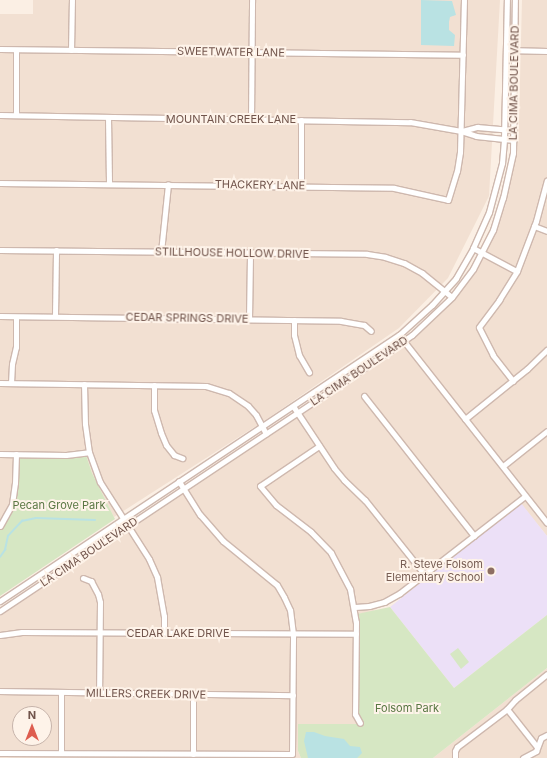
<!DOCTYPE html>
<html>
<head>
<meta charset="utf-8">
<style>
	body { margin:0 }
	#map { position:relative; width:547px; height:758px; overflow:hidden; background:#fbefe4; font-family:Inter,sans-serif }
	div>[style] { position:absolute }
	[style*='--x'] { left:calc(var(--x)*1px); top:calc(var(--y)*1px); width:calc(var(--w)*1px); rotate:calc(var(--a)*1deg) }
	.residential>* { inset:0; background:#f2e0d2 }
	.education>* { inset:0; background:#ece0f7 }
	.green>* { inset:0; background:#d6e7c3 }
	.water>* { inset:0; background:#b9e2e3 }
	.stream>* { height:1.5px; margin:-0.75px; padding:0 0.75px; transform-origin:0.75px; border-radius:0.75px; background:#b9e2e3 }
	.roads { filter:drop-shadow(1px 0 #ceb8ae) drop-shadow(-1px 0 #ceb8ae) drop-shadow(0 1px #ceb8ae) drop-shadow(0 -1px #ceb8ae) }
	.minor>* { height:5px; margin:-2.5px; padding:0 2.5px; transform-origin:2.5px; border-radius:2.5px; background:#fff }
	.dots>* { width:11px; height:11px; translate:-50% -50%; box-sizing:border-box; border:2px solid #fef3e9; border-radius:50% }
	span { translate:-50% -50%; white-space:nowrap; text-align:center; line-height:1.15; -webkit-text-stroke:4px #fef3e9; paint-order:stroke }
	.street-label { font-size:11px; color:#71544b }
	.park-label { font-size:11px; color:#597743 }
	.education-label { font-size:11px; color:#785e54 }
	.right { translate:-100% -50%; text-align:right }
	.north { position:absolute; left:12px; top:706px; width:40px; height:40px; box-sizing:border-box; background:#fef3e9; border:1px solid #c6b3aa; border-radius:50%; rotate:0deg; font-size:11px; font-weight:700; line-height:16px; text-align:center; color:#71544b }
	.north::after { content:''; display:block; margin:auto; width:14px; height:18px; background:#de5d4f; clip-path:polygon(50% 0,100% 100%,50% 72%,0 100%) }
</style>
</head>
<body>
<div id="map">
	<div class="residential">
		<i style="clip-path:polygon(33px 0,500px 0,489px 196px,448px 278px,399px 328px,264px 421px,114px 517px,92px 473px,86px 455px,68px 457px,18px 483px,13px 508px,0 530px,0 14px,33px 14px)"></i>
		<i style="clip-path:polygon(evenodd,522px 0,547px 0,547px 536px,521px 504px,372px 612px,357px 614px,358px 725px,298px 724px,298px 751px,301px 758px,0 758px,0 614px,400px 350px,466px 284px,505px 207px,519px 120px,522px 0,20px 714px,44px 714px,44px 738px,20px 738px,20px 714px)"></i>
		<i style="clip-path:polygon(547px 668px,547px 758px,433px 758px)"></i>
	</div>
	<div class="education">
		<i style="clip-path:polygon(521px 503px,547px 536px,547px 615px,454px 688px,390px 607px)"></i>
	</div>
	<div class="green">
		<i style="clip-path:polygon(86px 455px,92px 473px,115px 519px,0 596px,0 530px,10px 514px,15px 502px,17px 489px,19px 457px,68px 457px)"></i>
		<i style="clip-path:polygon(390px 607px,454px 688px,547px 615px,547px 668px,433px 758px,301px 758px,298px 751px,298px 724px,358px 724px,357px 614px)"></i>
		<i style="clip-path:polygon(458px 648px,469px 662px,461px 669px,450px 654px)"></i>
	</div>
	<div class="water">
		<i style="clip-path:polygon(421px 0,452px 1px,456px 15px,450px 17px,449px 22px,449px 30px,455px 35px,454px 46px,421px 45px)"></i>
		<i style="clip-path:polygon(306px 732px,314px 732px,325px 736px,344px 739px,350px 746px,360px 747px,362px 753px,357px 758px,308px 758px,304px 741px)"></i>
	</div>
	<div class="stream">
		<i style="--x:0;--y:557;--w:9;--a:-54"></i>
		<i style="--x:5;--y:550;--w:14;--a:-78"></i>
		<i style="--x:8;--y:536;--w:21;--a:-47"></i>
		<i style="--x:22;--y:521;--w:14;--a:-12"></i>
		<i style="--x:36;--y:518;--w:59;--a:1.9"></i>
	</div>
	<div class="roads">
		<div class="minor">
			<i style="--x:0;--y:49;--w:463;--a:0.7"></i>
			<i style="--x:71;--y:50;--w:50;--a:-88.9"></i>
			<i style="--x:506;--y:50;--w:41;--a:1.4"></i>
			<i style="--x:0;--y:115;--w:410;--a:1"></i>
			<i style="--x:410;--y:122;--w:52;--a:10"></i>
			<i style="--x:461;--y:131;--w:16;--a:18"></i>
			<i style="--x:476;--y:136;--w:38;--a:6"></i>
			<i style="--x:16;--y:115;--w:65;--a:-90"></i>
			<i style="--x:108;--y:118;--w:65;--a:89.1"></i>
			<i style="--x:251;--y:120;--w:120;--a:-89.5"></i>
			<i style="--x:462;--y:131;--w:16;--a:-15"></i>
			<i style="--x:477;--y:127;--w:37;--a:5"></i>
			<i style="--x:0;--y:183;--w:394;--a:0.7"></i>
			<i style="--x:394;--y:188;--w:55;--a:12.5"></i>
			<i style="--x:448;--y:200;--w:30;--a:-73"></i>
			<i style="--x:457;--y:171;--w:19;--a:-81"></i>
			<i style="--x:460;--y:152;--w:152;--a:-88.5"></i>
			<i style="--x:301;--y:186;--w:66;--a:-90"></i>
			<i style="--x:534;--y:226;--w:14;--a:21"></i>
			<i style="--x:473;--y:248;--w:49;--a:28.1"></i>
			<i style="--x:0;--y:250;--w:367;--a:0.6"></i>
			<i style="--x:367;--y:254;--w:18;--a:9"></i>
			<i style="--x:385;--y:257;--w:20;--a:18"></i>
			<i style="--x:404;--y:263;--w:21;--a:29"></i>
			<i style="--x:422;--y:273;--w:38;--a:39"></i>
			<i style="--x:161;--y:252;--w:68;--a:-84.1"></i>
			<i style="--x:0;--y:316;--w:341;--a:0.8"></i>
			<i style="--x:341;--y:321;--w:23;--a:10"></i>
			<i style="--x:364;--y:325;--w:9;--a:41"></i>
			<i style="--x:55;--y:316;--w:66;--a:-89.1"></i>
			<i style="--x:249;--y:319;--w:66;--a:-89.1"></i>
			<i style="--x:294;--y:320;--w:15;--a:90"></i>
			<i style="--x:294;--y:335;--w:21;--a:76"></i>
			<i style="--x:299;--y:355;--w:20;--a:60"></i>
			<i style="--x:399;--y:335;--w:239;--a:51.8"></i>
			<i style="--x:513;--y:381;--w:33;--a:-128"></i>
			<i style="--x:493;--y:355;--w:31;--a:-117"></i>
			<i style="--x:479;--y:327;--w:34;--a:-53"></i>
			<i style="--x:499;--y:300;--w:34;--a:-58"></i>
			<i style="--x:517;--y:271;--w:53;--a:-69.2"></i>
			<i style="--x:536;--y:221;--w:42;--a:-75"></i>
			<i style="--x:0;--y:383;--w:206;--a:0.8"></i>
			<i style="--x:206;--y:386;--w:24;--a:17"></i>
			<i style="--x:229;--y:393;--w:23;--a:34"></i>
			<i style="--x:248;--y:406;--w:12;--a:48"></i>
			<i style="--x:256;--y:415;--w:21;--a:62"></i>
			<i style="--x:11;--y:383;--w:19;--a:-87"></i>
			<i style="--x:12;--y:364;--w:17;--a:-77"></i>
			<i style="--x:16;--y:347;--w:30;--a:-90"></i>
			<i style="--x:84;--y:384;--w:40;--a:88.6"></i>
			<i style="--x:85;--y:424;--w:28;--a:82"></i>
			<i style="--x:89;--y:452;--w:32;--a:70"></i>
			<i style="--x:100;--y:482;--w:91;--a:57.5"></i>
			<i style="--x:149;--y:559;--w:20;--a:66"></i>
			<i style="--x:157;--y:577;--w:40;--a:80"></i>
			<i style="--x:164;--y:616;--w:16;--a:90"></i>
			<i style="--x:154;--y:385;--w:25;--a:90"></i>
			<i style="--x:154;--y:410;--w:24;--a:73"></i>
			<i style="--x:161;--y:433;--w:13;--a:67"></i>
			<i style="--x:166;--y:445;--w:13;--a:51"></i>
			<i style="--x:174;--y:455;--w:9;--a:21"></i>
			<i style="--x:364;--y:396;--w:178;--a:51.8"></i>
			<i style="--x:293;--y:406;--w:74;--a:56.5"></i>
			<i style="--x:334;--y:468;--w:16;--a:50"></i>
			<i style="--x:344;--y:480;--w:29;--a:44"></i>
			<i style="--x:365;--y:500;--w:95;--a:51.4"></i>
			<i style="--x:465;--y:419;--w:80;--a:-38.9"></i>
			<i style="--x:527;--y:369;--w:28;--a:-44"></i>
			<i style="--x:319;--y:446;--w:71;--a:145.9"></i>
			<i style="--x:260;--y:486;--w:25;--a:50"></i>
			<i style="--x:276;--y:505;--w:44;--a:37.6"></i>
			<i style="--x:311;--y:532;--w:29;--a:46"></i>
			<i style="--x:331;--y:553;--w:41;--a:62.2"></i>
			<i style="--x:350;--y:589;--w:34;--a:80"></i>
			<i style="--x:356;--y:622;--w:92;--a:90.6"></i>
			<i style="--x:355;--y:714;--w:10;--a:61"></i>
			<i style="--x:0;--y:454;--w:66;--a:0.9"></i>
			<i style="--x:66;--y:455;--w:23;--a:-7"></i>
			<i style="--x:503;--y:466;--w:56;--a:-38.5"></i>
			<i style="--x:0;--y:526;--w:25;--a:-61"></i>
			<i style="--x:12;--y:504;--w:21;--a:-82"></i>
			<i style="--x:15;--y:483;--w:29;--a:-88"></i>
			<i style="--x:83;--y:578;--w:9;--a:21"></i>
			<i style="--x:91;--y:581;--w:15;--a:62"></i>
			<i style="--x:98;--y:594;--w:8;--a:76"></i>
			<i style="--x:100;--y:602;--w:91;--a:90.6"></i>
			<i style="--x:0;--y:601;--w:480;--a:-33.7"></i>
			<i style="--x:399;--y:335;--w:45;--a:-42.3"></i>
			<i style="--x:432;--y:305;--w:36;--a:-48"></i>
			<i style="--x:456;--y:278;--w:34;--a:-60"></i>
			<i style="--x:473;--y:248;--w:39;--a:-66"></i>
			<i style="--x:489;--y:212;--w:51;--a:-75.1"></i>
			<i style="--x:502;--y:163;--w:24;--a:-85"></i>
			<i style="--x:504;--y:139;--w:139;--a:-88.8"></i>
			<i style="--x:355;--y:607;--w:14;--a:-4"></i>
			<i style="--x:369;--y:606;--w:16;--a:-15"></i>
			<i style="--x:384;--y:602;--w:18;--a:-29"></i>
			<i style="--x:400;--y:593;--w:158;--a:-37.8"></i>
			<i style="--x:0;--y:611;--w:465;--a:-33.7"></i>
			<i style="--x:387;--y:353;--w:31;--a:-36"></i>
			<i style="--x:412;--y:335;--w:55;--a:-43.5"></i>
			<i style="--x:452;--y:297;--w:35;--a:-53"></i>
			<i style="--x:473;--y:269;--w:44;--a:-62.9"></i>
			<i style="--x:493;--y:230;--w:34;--a:-73"></i>
			<i style="--x:503;--y:198;--w:46;--a:-77.5"></i>
			<i style="--x:513;--y:153;--w:153;--a:-89.3"></i>
			<i style="--x:0;--y:635;--w:22;--a:-8"></i>
			<i style="--x:22;--y:632;--w:334;--a:0.3"></i>
			<i style="--x:0;--y:691;--w:293;--a:0.8"></i>
			<i style="--x:507;--y:709;--w:48;--a:51.7"></i>
			<i style="--x:0;--y:753;--w:292;--a:0.2"></i>
			<i style="--x:292;--y:754;--w:120;--a:-89.5"></i>
			<i style="--x:293;--y:634;--w:24;--a:-97"></i>
			<i style="--x:290;--y:610;--w:14;--a:-115"></i>
			<i style="--x:284;--y:597;--w:14;--a:-120"></i>
			<i style="--x:277;--y:585;--w:70;--a:-140.8"></i>
			<i style="--x:223;--y:541;--w:35;--a:-131"></i>
			<i style="--x:200;--y:515;--w:40;--a:-122"></i>
			<i style="--x:61;--y:753;--w:60;--a:-90"></i>
			<i style="--x:193;--y:754;--w:60;--a:-90"></i>
			<i style="--x:455;--y:758;--w:7;--a:-90"></i>
			<i style="--x:455;--y:751;--w:4;--a:-63"></i>
			<i style="--x:457;--y:747;--w:63;--a:-37.2"></i>
			<i style="--x:507;--y:709;--w:12;--a:-48"></i>
			<i style="--x:515;--y:700;--w:41;--a:-39.1"></i>
			<i style="--x:523;--y:758;--w:15;--a:-28"></i>
			<i style="--x:536;--y:751;--w:14;--a:-69"></i>
			<i style="--x:541;--y:738;--w:7;--a:-27"></i>
		</div>
	</div>
	<div class="dots">
		<i style="left:491px;top:571px;background:#8d6e63"></i>
	</div>
	<div class="street-label">
		<span style="left:231px;top:52px;rotate:1deg">SWEETWATER LANE</span>
		<span style="left:514px;top:83px;rotate:-89deg">LA CIMA BOULEVARD</span>
		<span style="left:231px;top:119px">MOUNTAIN CREEK LANE</span>
		<span style="left:260px;top:185px;rotate:1deg">THACKERY LANE</span>
		<span style="left:232px;top:253px;rotate:1deg">STILLHOUSE HOLLOW DRIVE</span>
		<span style="left:187px;top:318px;rotate:1deg">CEDAR SPRINGS DRIVE</span>
		<span style="left:359px;top:371px;rotate:-34deg">LA CIMA BOULEVARD</span>
		<span style="left:89px;top:552px;rotate:-34deg">LA CIMA BOULEVARD</span>
		<span style="left:178px;top:633px">CEDAR LAKE DRIVE</span>
		<span style="left:146px;top:694px;rotate:1deg">MILLERS CREEK DRIVE</span>
	</div>
	<div class="park-label">
		<span style="left:59px;top:505px">Pecan Grove Park</span>
		<span style="left:407px;top:708px">Folsom Park</span>
	</div>
	<div class="education-label">
		<span class="right" style="left:483px;top:571px">R. Steve Folsom<br>Elementary School</span>
	</div>
	<div class="north">N</div>
</div>
</body>
</html>
